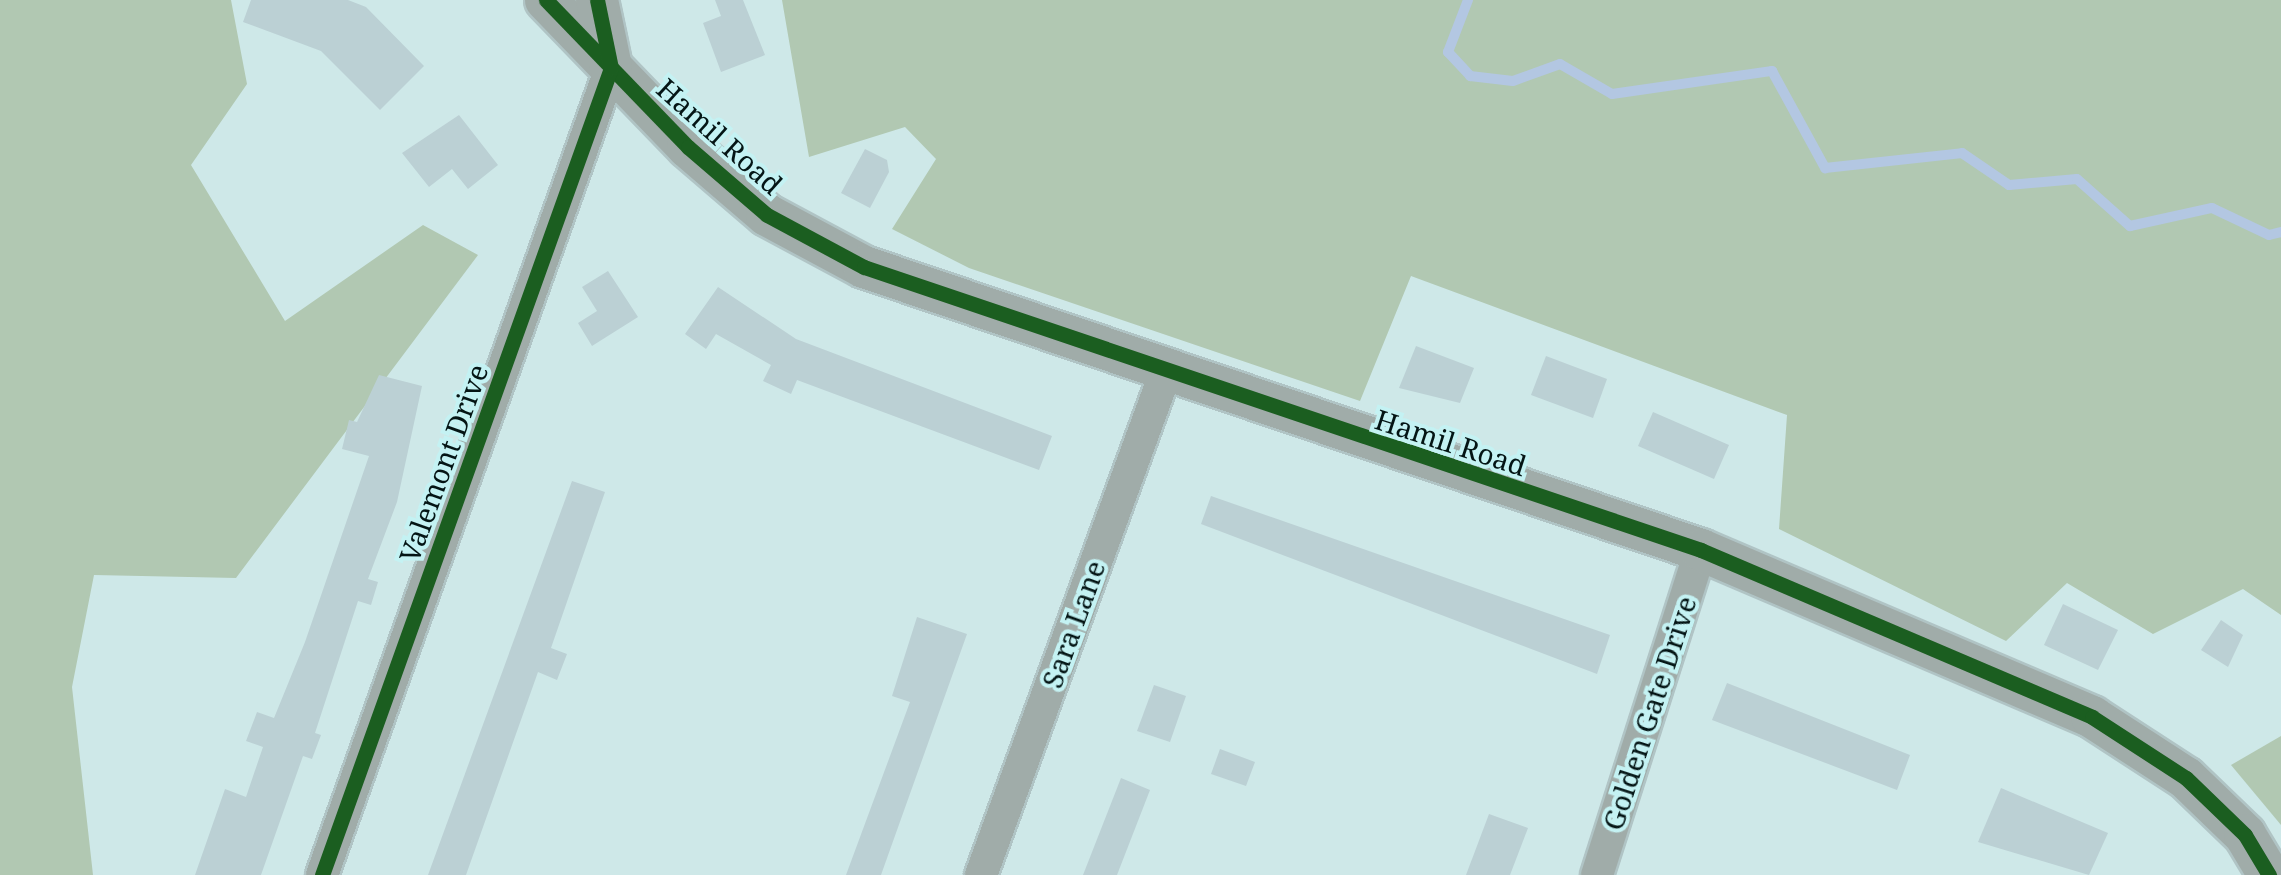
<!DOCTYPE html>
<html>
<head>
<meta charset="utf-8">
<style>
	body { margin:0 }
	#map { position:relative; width:2281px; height:875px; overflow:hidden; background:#cee8e8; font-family:"Noto Serif",serif }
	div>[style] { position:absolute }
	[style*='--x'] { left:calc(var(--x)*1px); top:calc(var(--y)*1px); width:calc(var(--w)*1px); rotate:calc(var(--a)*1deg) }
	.forest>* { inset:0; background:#b1c8b2 }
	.stream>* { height:10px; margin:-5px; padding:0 5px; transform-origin:5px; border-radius:5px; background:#b3c7e2 }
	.building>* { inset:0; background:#bbd0d4 }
	.roads { filter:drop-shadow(2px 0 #b0c4c5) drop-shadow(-2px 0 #b0c4c5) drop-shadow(0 2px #b0c4c5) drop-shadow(0 -2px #b0c4c5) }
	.minor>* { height:32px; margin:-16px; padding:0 16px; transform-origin:16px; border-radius:16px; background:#a0aca9 }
	.tertiary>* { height:42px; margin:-21px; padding:0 21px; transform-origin:21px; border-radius:21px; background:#a0aca9 }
	.cycleway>* { height:15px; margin:-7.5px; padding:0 7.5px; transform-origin:7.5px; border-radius:7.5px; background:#1b5e20 }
	span { translate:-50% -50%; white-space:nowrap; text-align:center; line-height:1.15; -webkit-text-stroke:8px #c4f2f3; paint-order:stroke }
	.street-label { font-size:28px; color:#041515 }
</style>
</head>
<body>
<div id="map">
	<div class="forest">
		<i style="clip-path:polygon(0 0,231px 0,247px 84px,191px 165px,285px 321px,423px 225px,478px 255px,236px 578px,94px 575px,72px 687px,93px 875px,0 875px)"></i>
		<i style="clip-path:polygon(782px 0,2281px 0,2281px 615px,2243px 589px,2153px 634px,2067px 583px,2006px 641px,1779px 529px,1787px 415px,1411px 276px,1360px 401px,969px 268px,892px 229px,936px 159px,905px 127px,809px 157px)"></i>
		<i style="clip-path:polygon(2281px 736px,2281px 825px,2231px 765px)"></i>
	</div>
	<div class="stream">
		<i style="--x:1468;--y:0;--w:56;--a:111"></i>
		<i style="--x:1448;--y:52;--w:33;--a:47"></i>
		<i style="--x:1470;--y:76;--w:43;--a:6.6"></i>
		<i style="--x:1513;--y:81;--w:50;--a:-19.9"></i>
		<i style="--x:1560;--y:64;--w:60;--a:30"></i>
		<i style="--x:1612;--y:94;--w:162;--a:-8.2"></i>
		<i style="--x:1772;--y:71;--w:111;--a:61.3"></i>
		<i style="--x:1825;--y:168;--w:138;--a:-6.2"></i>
		<i style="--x:1962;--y:153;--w:57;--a:34.2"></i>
		<i style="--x:2009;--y:185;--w:68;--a:-5"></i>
		<i style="--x:2077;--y:179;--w:71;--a:41.6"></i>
		<i style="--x:2130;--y:226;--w:84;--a:-12.4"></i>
		<i style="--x:2212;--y:208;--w:63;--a:25.3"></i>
		<i style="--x:2269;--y:235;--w:12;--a:-14"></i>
	</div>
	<div class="building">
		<i style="clip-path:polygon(251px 0,348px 0,366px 7px,424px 66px,380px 110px,321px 51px,243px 22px)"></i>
		<i style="clip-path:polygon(715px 0,743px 0,765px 55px,721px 72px,703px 23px,721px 16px)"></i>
		<i style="clip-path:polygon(459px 115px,498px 165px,468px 189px,452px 169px,429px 187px,402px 153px)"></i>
		<i style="clip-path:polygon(865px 149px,887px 160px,889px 172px,870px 208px,841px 193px)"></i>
		<i style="clip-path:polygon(608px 271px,638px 317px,592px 346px,578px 323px,597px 311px,582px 287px)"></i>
		<i style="clip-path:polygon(718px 287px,796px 339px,1052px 436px,1039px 470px,797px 380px,791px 394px,763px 381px,771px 365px,716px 334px,706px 349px,685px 334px)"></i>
		<i style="clip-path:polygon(1416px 346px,1474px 368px,1460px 403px,1399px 388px)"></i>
		<i style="clip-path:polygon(1546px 356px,1607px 379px,1593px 418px,1531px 395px)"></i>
		<i style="clip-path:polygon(379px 375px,422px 386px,397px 502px,368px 579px,378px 582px,371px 605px,358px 601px,315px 733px,321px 735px,312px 759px,303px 756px,261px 875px,195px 875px,225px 789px,246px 797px,263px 747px,246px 741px,257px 712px,274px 718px,305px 642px,369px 456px,342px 449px,349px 420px,357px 422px)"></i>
		<i style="clip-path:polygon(1653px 412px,1729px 445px,1714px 479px,1638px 446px)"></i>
		<i style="clip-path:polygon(572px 481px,605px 492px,551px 648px,567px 654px,557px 680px,538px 672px,466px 875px,428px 875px)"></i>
		<i style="clip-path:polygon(1211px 496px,1610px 635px,1597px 674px,1201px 524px)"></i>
		<i style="clip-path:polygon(2063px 604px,2118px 630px,2098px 670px,2044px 645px)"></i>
		<i style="clip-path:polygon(917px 617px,967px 634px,881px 875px,846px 875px,910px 702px,892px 696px)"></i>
		<i style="clip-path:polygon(2221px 620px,2243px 635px,2228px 667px,2201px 650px)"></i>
		<i style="clip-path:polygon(1727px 683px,1910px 755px,1897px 790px,1712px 720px)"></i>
		<i style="clip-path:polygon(1154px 685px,1186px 696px,1170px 742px,1137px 731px)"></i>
		<i style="clip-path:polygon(1220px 749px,1255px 762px,1246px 786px,1211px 774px)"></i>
		<i style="clip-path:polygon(1121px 778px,1150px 790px,1117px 875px,1083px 875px)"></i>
		<i style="clip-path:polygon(2001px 788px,2108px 833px,2089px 875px,1978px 842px)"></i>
		<i style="clip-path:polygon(1489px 814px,1528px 828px,1510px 875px,1466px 875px)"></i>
	</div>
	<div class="roads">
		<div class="minor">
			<i style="--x:322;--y:875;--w:857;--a:-70.3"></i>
			<i style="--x:981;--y:875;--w:534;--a:-69.83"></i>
			<i style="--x:1597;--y:875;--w:341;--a:-72.3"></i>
		</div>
		<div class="tertiary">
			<i style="--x:546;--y:0;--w:204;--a:46"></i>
			<i style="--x:688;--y:147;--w:104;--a:40.7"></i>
			<i style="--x:767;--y:215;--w:110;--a:28.2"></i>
			<i style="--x:864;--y:267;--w:884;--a:18.68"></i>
			<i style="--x:1701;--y:550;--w:425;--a:23.1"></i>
			<i style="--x:2092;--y:717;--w:112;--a:33"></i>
			<i style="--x:2186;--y:778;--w:82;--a:44"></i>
			<i style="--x:2245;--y:835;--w:47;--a:59"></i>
			<i style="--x:597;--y:0;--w:68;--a:78.2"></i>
		</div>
	</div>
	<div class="cycleway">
		<i style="--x:546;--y:0;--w:204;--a:46"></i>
		<i style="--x:688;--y:147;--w:104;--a:40.7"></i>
		<i style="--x:767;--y:215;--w:110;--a:28.2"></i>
		<i style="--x:864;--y:267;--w:884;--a:18.68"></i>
		<i style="--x:1701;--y:550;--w:425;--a:23.1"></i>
		<i style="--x:2092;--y:717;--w:112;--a:33"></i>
		<i style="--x:2186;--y:778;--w:82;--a:44"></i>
		<i style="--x:2245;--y:835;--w:47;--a:59"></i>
		<i style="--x:322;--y:875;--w:857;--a:-70.3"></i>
		<i style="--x:611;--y:68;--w:69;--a:-101.6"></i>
	</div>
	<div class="street-label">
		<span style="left:720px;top:136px;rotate:42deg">Hamil Road</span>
		<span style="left:1451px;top:442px;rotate:18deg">Hamil Road</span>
		<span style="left:443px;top:463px;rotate:-70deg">Valemont Drive</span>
		<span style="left:1073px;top:624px;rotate:-70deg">Sara Lane</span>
		<span style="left:1649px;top:713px;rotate:-72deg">Golden Gate Drive</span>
	</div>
</div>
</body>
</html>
